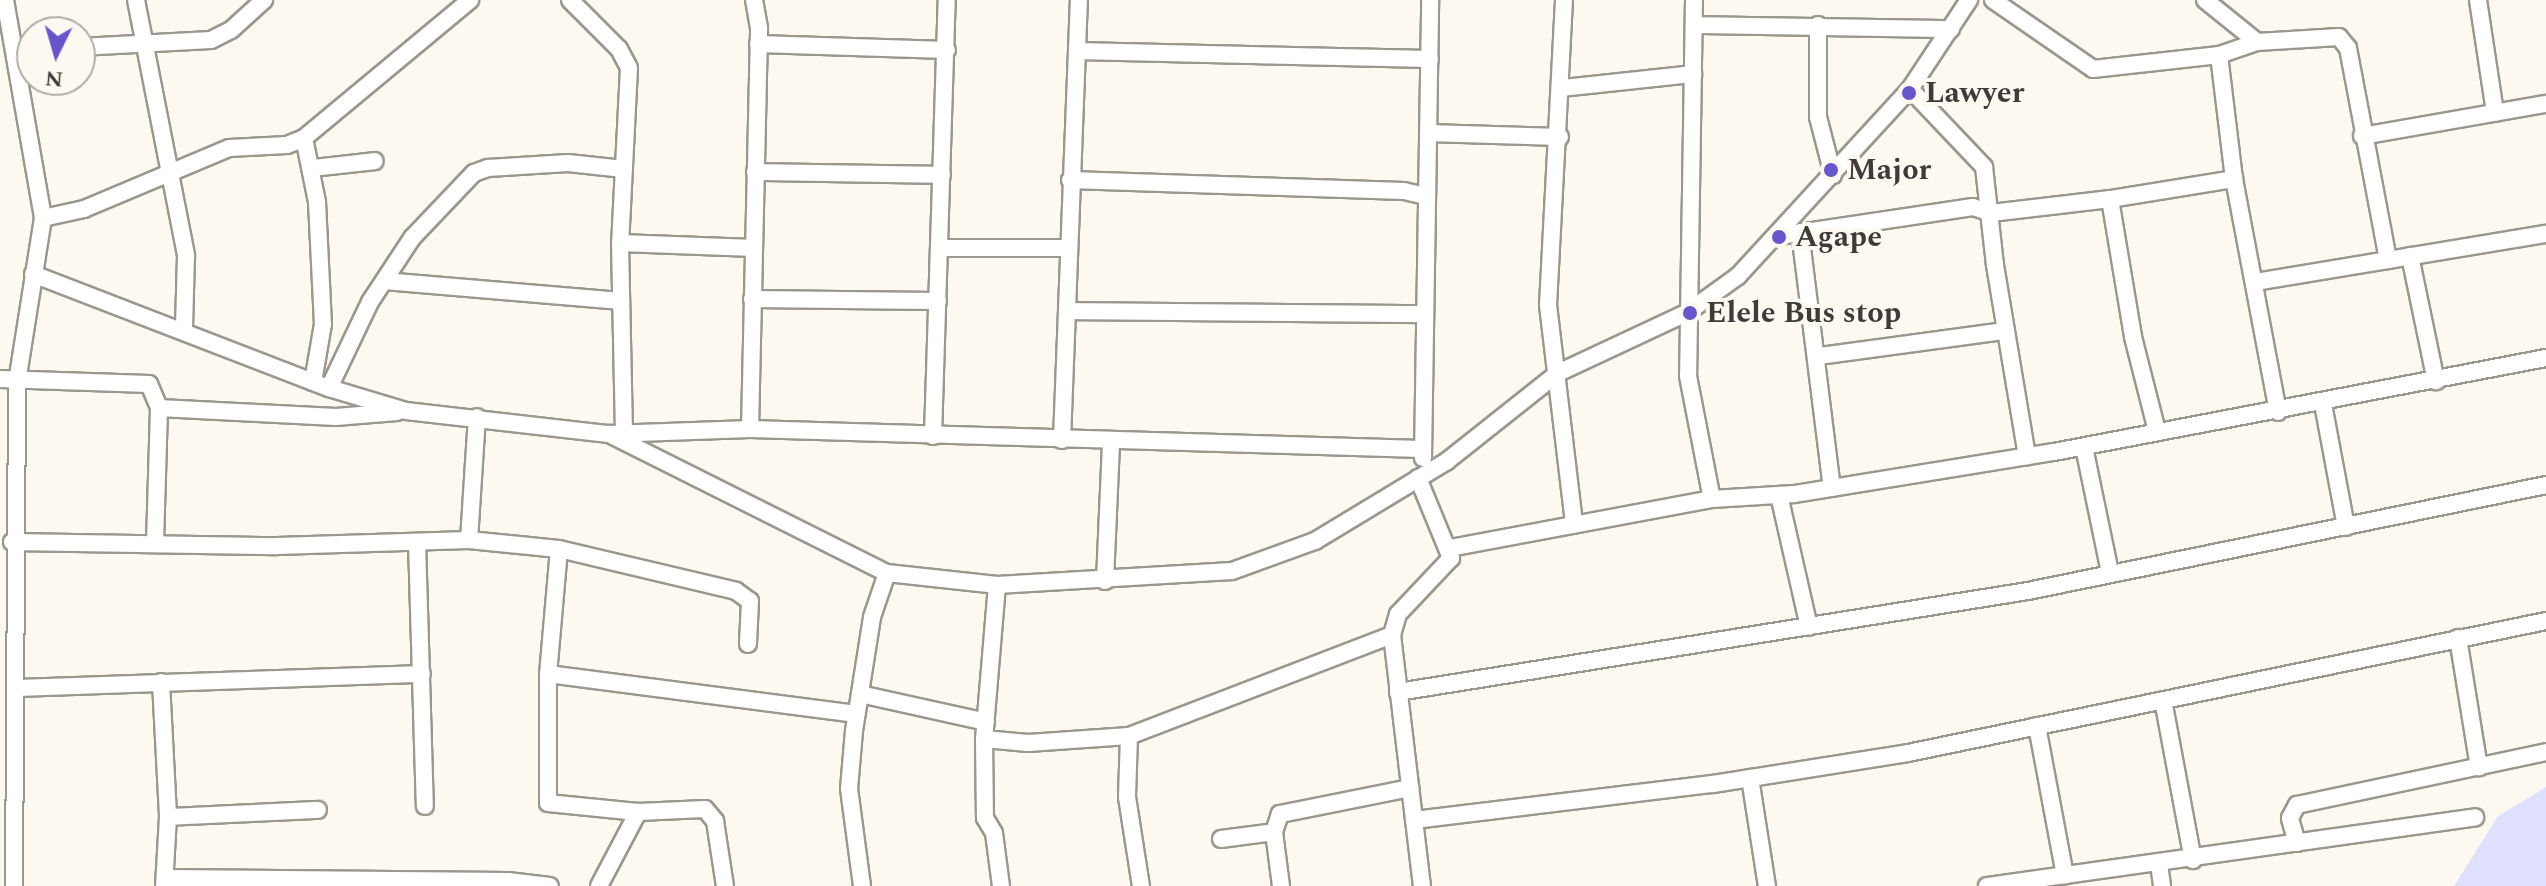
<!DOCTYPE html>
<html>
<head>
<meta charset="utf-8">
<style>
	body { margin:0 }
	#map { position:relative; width:2546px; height:886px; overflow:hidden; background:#fdf9f0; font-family:Spectral,serif }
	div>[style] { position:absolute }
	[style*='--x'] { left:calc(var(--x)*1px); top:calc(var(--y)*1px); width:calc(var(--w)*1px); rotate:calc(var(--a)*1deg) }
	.green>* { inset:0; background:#dfdffe }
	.roads { filter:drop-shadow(2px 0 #9a978e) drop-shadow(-2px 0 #9a978e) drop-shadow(0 2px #9a978e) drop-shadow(0 -2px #9a978e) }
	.minor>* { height:16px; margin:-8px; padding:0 8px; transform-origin:8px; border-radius:8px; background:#fff }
	.dots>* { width:22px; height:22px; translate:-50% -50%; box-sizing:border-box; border:4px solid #fdf9f0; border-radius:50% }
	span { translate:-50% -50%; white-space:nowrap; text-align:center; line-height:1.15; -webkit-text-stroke:8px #fdf9f0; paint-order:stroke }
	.poi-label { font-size:30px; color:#3d3c38; font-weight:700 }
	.left { translate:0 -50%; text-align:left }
	.north { position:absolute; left:16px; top:16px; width:80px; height:80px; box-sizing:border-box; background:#fdf9f0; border:2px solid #b0ada6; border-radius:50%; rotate:185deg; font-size:22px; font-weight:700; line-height:32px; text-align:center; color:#3d3c38 }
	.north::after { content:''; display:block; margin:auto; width:28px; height:36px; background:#6755ce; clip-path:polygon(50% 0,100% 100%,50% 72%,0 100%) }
</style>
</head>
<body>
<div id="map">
	<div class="green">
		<i style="clip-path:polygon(2546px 787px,2546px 886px,2454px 886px,2498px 816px)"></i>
	</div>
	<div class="roads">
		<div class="minor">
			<i style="--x:5;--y:0;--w:221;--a:80.1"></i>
			<i style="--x:43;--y:218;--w:167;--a:99"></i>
			<i style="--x:17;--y:383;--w:503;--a:90.34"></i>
			<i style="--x:136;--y:0;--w:261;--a:78.9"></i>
			<i style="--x:186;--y:256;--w:73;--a:91.6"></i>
			<i style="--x:570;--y:0;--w:69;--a:45"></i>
			<i style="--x:619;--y:49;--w:21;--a:62"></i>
			<i style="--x:629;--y:68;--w:175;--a:92.9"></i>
			<i style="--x:620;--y:243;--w:188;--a:88.8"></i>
			<i style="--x:1564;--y:0;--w:305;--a:93"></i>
			<i style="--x:1548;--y:305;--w:221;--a:83.2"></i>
			<i style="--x:1694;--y:0;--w:376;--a:90.9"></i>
			<i style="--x:1688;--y:376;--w:125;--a:79"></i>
			<i style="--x:1993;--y:0;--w:121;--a:34.6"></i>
			<i style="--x:2093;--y:69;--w:127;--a:-6.3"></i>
			<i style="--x:2205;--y:0;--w:67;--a:38.9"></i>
			<i style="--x:2257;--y:42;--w:82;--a:-3.5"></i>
			<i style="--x:2339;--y:37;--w:14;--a:51"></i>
			<i style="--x:2348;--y:48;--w:216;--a:79.3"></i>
			<i style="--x:2478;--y:0;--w:114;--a:81.4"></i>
			<i style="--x:1694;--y:25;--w:257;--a:0.9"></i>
			<i style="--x:1818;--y:25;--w:92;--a:90"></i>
			<i style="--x:1818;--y:117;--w:60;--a:75.5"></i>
			<i style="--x:2257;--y:42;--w:40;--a:161.1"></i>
			<i style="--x:2219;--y:55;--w:125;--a:83.1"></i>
			<i style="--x:2234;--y:179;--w:237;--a:79.3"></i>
			<i style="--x:758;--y:44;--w:189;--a:1.8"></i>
			<i style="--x:80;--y:47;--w:131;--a:-3.1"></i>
			<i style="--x:211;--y:40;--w:22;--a:-27"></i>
			<i style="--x:231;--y:30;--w:45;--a:-42.3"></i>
			<i style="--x:1077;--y:51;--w:353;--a:1.3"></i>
			<i style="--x:16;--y:54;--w:16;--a:-7"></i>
			<i style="--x:1562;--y:88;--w:132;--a:-6.1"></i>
			<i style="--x:1910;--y:89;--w:108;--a:46.5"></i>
			<i style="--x:1984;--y:167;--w:99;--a:83.6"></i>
			<i style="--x:1995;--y:265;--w:194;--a:80.5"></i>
			<i style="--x:1428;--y:133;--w:132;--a:1.7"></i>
			<i style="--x:2362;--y:136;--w:187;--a:-9.9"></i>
			<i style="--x:304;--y:138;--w:65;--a:78.5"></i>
			<i style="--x:317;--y:202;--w:122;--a:87.2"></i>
			<i style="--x:323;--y:324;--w:59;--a:99.8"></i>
			<i style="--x:313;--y:168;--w:62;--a:-6.4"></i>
			<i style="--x:755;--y:172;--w:187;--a:0.9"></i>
			<i style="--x:1070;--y:180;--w:334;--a:1.9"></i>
			<i style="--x:1404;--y:191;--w:22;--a:13"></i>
			<i style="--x:2110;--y:199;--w:140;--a:80.5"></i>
			<i style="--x:2133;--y:337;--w:97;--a:75.7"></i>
			<i style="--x:43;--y:218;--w:42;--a:-12.4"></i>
			<i style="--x:84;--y:209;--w:157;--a:-22.8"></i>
			<i style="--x:229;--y:148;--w:58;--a:-3"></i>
			<i style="--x:287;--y:145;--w:18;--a:-22"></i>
			<i style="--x:304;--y:138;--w:216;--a:-39.7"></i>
			<i style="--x:1800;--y:232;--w:258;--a:82.9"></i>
			<i style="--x:1779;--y:236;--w:196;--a:-8.5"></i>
			<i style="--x:1973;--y:207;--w:19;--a:18"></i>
			<i style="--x:1991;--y:213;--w:120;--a:-6.7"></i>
			<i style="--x:2110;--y:199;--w:126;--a:-9.2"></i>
			<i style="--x:620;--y:243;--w:134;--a:2.1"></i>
			<i style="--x:940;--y:248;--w:129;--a:0"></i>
			<i style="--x:2410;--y:256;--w:128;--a:78.3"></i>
			<i style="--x:33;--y:274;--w:317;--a:21.1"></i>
			<i style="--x:329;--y:388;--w:80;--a:16.6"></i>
			<i style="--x:406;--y:411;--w:204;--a:6.5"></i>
			<i style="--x:609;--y:434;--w:311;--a:26.6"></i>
			<i style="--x:887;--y:573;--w:111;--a:6.2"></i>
			<i style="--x:997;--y:585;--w:235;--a:-3.4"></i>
			<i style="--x:1232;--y:571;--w:88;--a:-19.9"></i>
			<i style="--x:1315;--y:541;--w:154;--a:-31.2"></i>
			<i style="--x:1447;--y:461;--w:142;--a:-38.4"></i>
			<i style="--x:1558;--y:373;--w:144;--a:-25.1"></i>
			<i style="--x:1688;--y:312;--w:62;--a:-35.8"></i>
			<i style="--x:1738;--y:276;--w:254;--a:-47.4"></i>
			<i style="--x:1910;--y:89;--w:107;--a:-56.5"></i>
			<i style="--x:384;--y:281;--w:238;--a:4.8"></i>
			<i style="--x:2255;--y:282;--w:295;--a:-9.4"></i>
			<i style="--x:752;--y:299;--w:186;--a:0.6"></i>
			<i style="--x:1068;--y:311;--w:357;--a:0.5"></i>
			<i style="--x:1819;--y:356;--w:187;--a:-7.7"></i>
			<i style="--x:0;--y:379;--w:149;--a:1.9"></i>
			<i style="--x:149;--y:384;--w:26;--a:67"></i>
			<i style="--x:159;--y:408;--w:136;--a:91.7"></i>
			<i style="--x:329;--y:388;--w:95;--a:-64.5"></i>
			<i style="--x:370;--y:302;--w:77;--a:-56.7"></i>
			<i style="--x:412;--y:238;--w:90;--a:-46.4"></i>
			<i style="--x:474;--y:173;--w:15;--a:-20"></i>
			<i style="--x:488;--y:168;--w:80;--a:-3.6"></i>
			<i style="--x:568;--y:163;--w:56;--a:6.1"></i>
			<i style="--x:2323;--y:404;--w:125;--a:79.4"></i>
			<i style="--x:159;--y:408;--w:177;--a:2.9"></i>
			<i style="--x:336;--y:417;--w:61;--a:-4.7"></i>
			<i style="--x:750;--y:429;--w:401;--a:-88.7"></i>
			<i style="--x:759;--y:28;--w:28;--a:-100"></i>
			<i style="--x:609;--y:434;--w:141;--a:-2"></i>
			<i style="--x:750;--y:429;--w:672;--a:1.7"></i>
			<i style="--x:933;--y:436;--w:436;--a:-88.2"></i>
			<i style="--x:1062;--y:440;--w:440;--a:-87.8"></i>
			<i style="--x:2084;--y:447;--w:128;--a:78.3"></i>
			<i style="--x:1423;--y:458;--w:458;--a:-89.1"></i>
			<i style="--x:1418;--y:478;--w:87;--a:67.6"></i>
			<i style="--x:1451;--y:558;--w:77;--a:133.4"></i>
			<i style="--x:1398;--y:614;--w:22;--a:106"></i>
			<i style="--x:1392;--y:635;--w:253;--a:83.2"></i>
			<i style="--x:1779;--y:495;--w:135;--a:77.2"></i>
			<i style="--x:469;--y:540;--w:123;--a:-86.3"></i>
			<i style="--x:12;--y:542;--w:265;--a:0.9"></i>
			<i style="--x:277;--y:546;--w:192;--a:-1.8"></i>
			<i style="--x:469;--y:540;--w:90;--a:5.7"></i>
			<i style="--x:559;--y:549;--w:182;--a:13.3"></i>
			<i style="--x:736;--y:591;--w:17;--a:36"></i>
			<i style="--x:750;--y:601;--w:43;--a:92.7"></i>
			<i style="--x:417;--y:542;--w:264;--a:88.3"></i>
			<i style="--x:1450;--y:548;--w:267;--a:-10.6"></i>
			<i style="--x:1712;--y:499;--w:82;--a:-3.5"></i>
			<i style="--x:1794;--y:494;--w:263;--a:-9.2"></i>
			<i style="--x:2054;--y:452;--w:501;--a:-10.82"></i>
			<i style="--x:559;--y:549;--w:125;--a:95"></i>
			<i style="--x:548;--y:674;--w:129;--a:90"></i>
			<i style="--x:548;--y:803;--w:90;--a:5.7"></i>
			<i style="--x:638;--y:812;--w:67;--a:-2.6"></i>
			<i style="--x:705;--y:809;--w:16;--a:50"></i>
			<i style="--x:715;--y:821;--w:66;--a:81.3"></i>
			<i style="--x:1105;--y:581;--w:140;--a:-87.5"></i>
			<i style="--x:997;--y:585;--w:155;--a:94.8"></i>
			<i style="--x:984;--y:739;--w:79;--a:89.3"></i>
			<i style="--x:985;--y:818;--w:17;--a:59"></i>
			<i style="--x:994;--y:833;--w:53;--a:82.5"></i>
			<i style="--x:2458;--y:638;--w:131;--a:80.8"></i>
			<i style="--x:548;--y:674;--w:311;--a:7.4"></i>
			<i style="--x:161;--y:682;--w:135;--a:87"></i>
			<i style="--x:168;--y:817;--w:69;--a:93.3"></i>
			<i style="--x:18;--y:688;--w:404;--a:-2"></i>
			<i style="--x:1398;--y:692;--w:638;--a:-9.11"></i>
			<i style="--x:2028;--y:591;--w:529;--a:-11.56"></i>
			<i style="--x:860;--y:694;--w:129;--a:12.5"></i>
			<i style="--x:2163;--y:700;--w:163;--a:79.4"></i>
			<i style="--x:2037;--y:726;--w:152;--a:79.4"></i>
			<i style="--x:1129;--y:736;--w:61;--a:91.9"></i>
			<i style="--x:1127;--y:797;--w:90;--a:81.1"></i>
			<i style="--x:984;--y:739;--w:44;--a:5.2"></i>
			<i style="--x:1028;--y:743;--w:101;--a:-4"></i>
			<i style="--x:1129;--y:736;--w:282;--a:-21"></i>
			<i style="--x:1750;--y:778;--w:109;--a:81.1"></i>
			<i style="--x:168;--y:817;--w:150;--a:-2.7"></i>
			<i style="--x:1414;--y:820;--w:301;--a:-6.9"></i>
			<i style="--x:1713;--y:784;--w:197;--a:-9"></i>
			<i style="--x:1908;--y:753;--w:652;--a:-11.69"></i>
			<i style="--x:1221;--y:839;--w:53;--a:-7.5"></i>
			<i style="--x:2297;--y:843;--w:26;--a:-106"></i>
			<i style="--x:2290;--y:818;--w:15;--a:-62"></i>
			<i style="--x:2297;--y:805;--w:255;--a:-12"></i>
			<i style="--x:2159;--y:864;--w:22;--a:82"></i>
			<i style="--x:165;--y:878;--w:343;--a:0.5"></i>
			<i style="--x:508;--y:881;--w:42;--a:6.8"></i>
			<i style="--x:599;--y:886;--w:84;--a:-62.2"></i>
			<i style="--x:862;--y:886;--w:98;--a:-97.6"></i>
			<i style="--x:849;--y:789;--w:58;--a:-85.1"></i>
			<i style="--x:854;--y:731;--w:115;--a:-81"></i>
			<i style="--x:872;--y:617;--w:46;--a:-71.2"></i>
			<i style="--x:1281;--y:886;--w:54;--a:-97.4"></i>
			<i style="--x:1274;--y:832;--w:19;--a:-72"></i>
			<i style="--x:1280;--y:814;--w:133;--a:-11.3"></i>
			<i style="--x:1987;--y:886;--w:493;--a:-8"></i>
		</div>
	</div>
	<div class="dots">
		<i style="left:1909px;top:93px;background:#6755ce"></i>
		<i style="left:1831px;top:170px;background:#6755ce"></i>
		<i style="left:1779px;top:237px;background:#6755ce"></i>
		<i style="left:1690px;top:313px;background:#6755ce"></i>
	</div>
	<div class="poi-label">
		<span class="left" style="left:1925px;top:93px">Lawyer</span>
		<span class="left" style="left:1847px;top:170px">Major</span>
		<span class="left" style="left:1795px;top:237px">Agape</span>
		<span class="left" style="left:1706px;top:313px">Elele Bus stop</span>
	</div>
	<div class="north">N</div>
</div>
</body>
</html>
